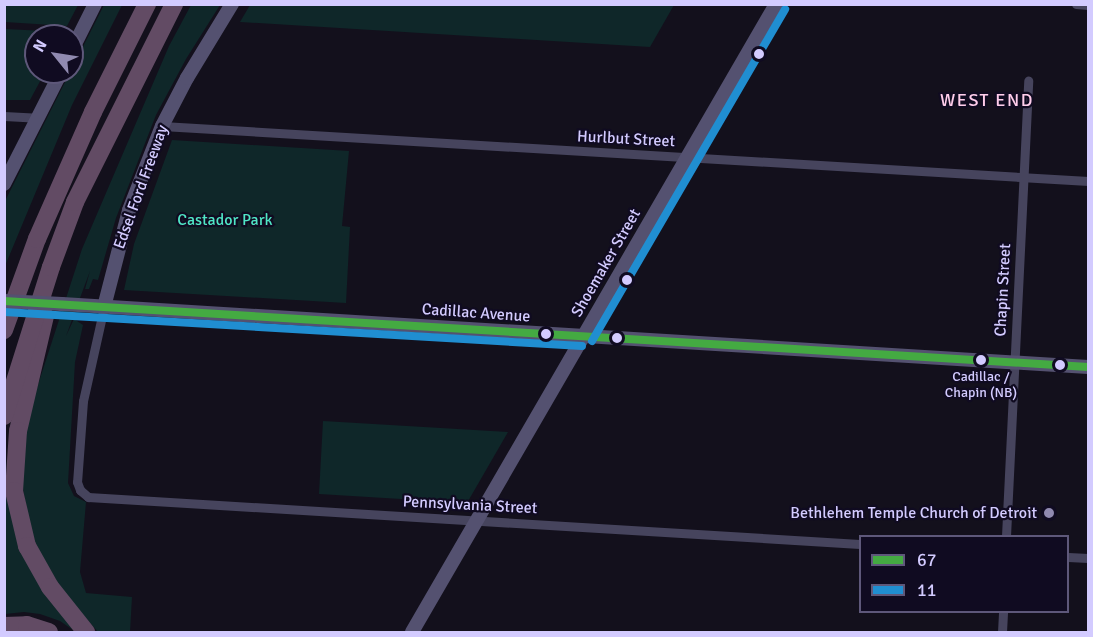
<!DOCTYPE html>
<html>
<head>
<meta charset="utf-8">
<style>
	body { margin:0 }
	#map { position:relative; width:1093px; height:637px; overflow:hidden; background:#13101c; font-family:Signika,sans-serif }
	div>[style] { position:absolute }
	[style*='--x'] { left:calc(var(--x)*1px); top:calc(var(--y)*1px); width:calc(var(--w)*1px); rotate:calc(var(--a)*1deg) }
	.green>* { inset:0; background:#0f2729 }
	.street>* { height:9px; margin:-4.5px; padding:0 4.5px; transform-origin:4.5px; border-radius:4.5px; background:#46445d }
	.secondary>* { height:14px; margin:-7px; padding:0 7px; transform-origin:7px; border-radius:7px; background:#545170 }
	.highway>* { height:18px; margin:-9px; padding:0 9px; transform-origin:9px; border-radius:9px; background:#624b64 }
	.secondary-bridge>* { height:14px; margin:-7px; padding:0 7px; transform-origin:7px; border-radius:7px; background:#545170 }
	.bus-1>* { height:8px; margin:-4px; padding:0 4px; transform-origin:4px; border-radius:4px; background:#44aa42 }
	.bus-2>* { height:8px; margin:-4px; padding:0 4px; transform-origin:4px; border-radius:4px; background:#208ed1 }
	.dots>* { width:16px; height:16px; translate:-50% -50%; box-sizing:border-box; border:3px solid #100b21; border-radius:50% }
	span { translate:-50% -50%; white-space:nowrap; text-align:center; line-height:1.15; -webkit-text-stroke:4.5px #100b21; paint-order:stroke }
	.bus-label { font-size:14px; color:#d3cbff }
	.street-label { font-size:16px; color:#d3cbff }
	.park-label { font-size:16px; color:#50e6c6 }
	.poi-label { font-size:16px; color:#d3cbff }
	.right { translate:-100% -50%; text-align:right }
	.neighbourhood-label { font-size:18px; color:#ffcdeb; letter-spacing:1.5px }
	.frame { position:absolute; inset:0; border:6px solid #d3cbff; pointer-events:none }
	.legend { position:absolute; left:859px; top:535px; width:210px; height:78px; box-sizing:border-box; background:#100b21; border:2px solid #5e587a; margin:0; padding:8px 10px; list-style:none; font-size:18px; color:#d3cbff }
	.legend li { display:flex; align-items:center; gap:12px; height:30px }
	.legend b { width:30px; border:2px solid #5e587a }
	.north { position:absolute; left:24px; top:24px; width:60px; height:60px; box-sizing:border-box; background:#100b21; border:2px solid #5e587a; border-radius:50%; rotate:300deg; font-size:16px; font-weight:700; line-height:24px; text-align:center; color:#d3cbff }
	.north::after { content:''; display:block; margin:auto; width:21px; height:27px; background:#908ab0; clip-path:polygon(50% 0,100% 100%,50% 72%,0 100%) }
</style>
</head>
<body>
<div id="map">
	<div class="green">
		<i style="clip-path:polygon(4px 5px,5px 4px,78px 5px,67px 26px,5px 22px)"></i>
		<i style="clip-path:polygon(104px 5px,122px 5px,72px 105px,5px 266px,5px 201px)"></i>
		<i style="clip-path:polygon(191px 5px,220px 5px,186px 59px,156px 115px,116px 218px,98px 280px,93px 279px,89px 289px,85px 289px,90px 271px,66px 336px,74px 319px,83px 325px,75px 362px,68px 483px,74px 496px,86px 502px,80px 572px,86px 593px,132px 597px,130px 632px,98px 632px,64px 593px,37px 548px,30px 526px,21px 479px,21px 454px,34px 397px,82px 249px,169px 46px)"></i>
		<i style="clip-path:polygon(250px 5px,674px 4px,674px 5px,650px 47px,240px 22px)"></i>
		<i style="clip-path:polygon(5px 29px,66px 32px,64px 36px,36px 36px,36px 72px,45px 72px,30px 100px,5px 100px)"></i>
		<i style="clip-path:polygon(172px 140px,349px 151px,342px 226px,350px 227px,346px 303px,124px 290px,134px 244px)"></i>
		<i style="clip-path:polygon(323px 421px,508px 432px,467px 503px,319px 494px)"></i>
		<i style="clip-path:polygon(6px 460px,7px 486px,76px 632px,60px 621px,40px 614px,24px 612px,5px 614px)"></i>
	</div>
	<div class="street">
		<i style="--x:1076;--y:4;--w:12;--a:5"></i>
		<i style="--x:4;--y:116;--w:33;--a:3"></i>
		<i style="--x:162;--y:126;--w:928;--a:3.4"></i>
		<i style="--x:104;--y:307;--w:96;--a:102.6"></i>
		<i style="--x:83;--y:401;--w:81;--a:94.2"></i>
		<i style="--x:77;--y:482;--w:9;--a:69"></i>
		<i style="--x:80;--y:490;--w:11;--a:41"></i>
		<i style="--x:88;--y:497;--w:773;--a:3.48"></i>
		<i style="--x:1006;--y:536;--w:456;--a:-87.2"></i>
		<i style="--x:1068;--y:557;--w:20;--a:3"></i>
		<i style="--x:1002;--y:632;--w:20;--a:-87"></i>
	</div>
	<div class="secondary">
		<i style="--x:72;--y:50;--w:51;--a:-63.4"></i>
		<i style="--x:4;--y:184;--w:126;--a:-63"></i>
		<i style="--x:62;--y:304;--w:1028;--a:3.51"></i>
		<i style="--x:104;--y:307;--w:100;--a:-75.5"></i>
		<i style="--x:129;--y:210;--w:90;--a:-68.6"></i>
		<i style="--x:162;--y:126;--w:54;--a:-62.5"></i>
		<i style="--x:187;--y:78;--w:87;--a:-58.7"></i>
		<i style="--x:412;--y:632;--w:726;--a:-59.9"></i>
	</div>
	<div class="highway">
		<i style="--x:45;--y:316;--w:118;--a:103.2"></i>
		<i style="--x:18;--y:431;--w:60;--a:93.8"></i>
		<i style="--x:14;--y:491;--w:57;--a:76.7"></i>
		<i style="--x:27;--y:546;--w:47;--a:60.7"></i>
		<i style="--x:50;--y:587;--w:58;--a:51.3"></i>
		<i style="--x:4;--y:330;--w:97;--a:-70.1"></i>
		<i style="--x:37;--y:239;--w:139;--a:-66.2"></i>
		<i style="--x:93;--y:112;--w:121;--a:-63.4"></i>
		<i style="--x:4;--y:416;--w:156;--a:-72.5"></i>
		<i style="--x:51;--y:267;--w:69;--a:-69.7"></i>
		<i style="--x:75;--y:202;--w:221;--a:-63.4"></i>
		<i style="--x:4;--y:626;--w:23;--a:-2"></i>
		<i style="--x:27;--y:625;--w:23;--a:18"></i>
	</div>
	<div class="secondary-bridge">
		<i style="--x:4;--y:301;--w:58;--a:3"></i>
	</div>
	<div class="bus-1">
		<i style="--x:4;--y:301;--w:1086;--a:3.48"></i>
	</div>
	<div class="bus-2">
		<i style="--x:4;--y:312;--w:579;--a:3.37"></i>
		<i style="--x:592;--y:341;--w:384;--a:-59.8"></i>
	</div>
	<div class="dots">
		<i style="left:759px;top:54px;background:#d3cbff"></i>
		<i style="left:627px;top:280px;background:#d3cbff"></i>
		<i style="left:546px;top:334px;background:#d3cbff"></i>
		<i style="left:617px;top:338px;background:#d3cbff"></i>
		<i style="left:981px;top:360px;background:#d3cbff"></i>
		<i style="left:1060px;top:365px;background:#d3cbff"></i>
		<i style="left:1049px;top:513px;background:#908ab0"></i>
	</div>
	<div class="bus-label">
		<span style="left:981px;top:385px">Cadillac /<br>Chapin (NB)</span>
	</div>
	<div class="street-label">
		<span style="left:626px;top:139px;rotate:3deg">Hurlbut Street</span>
		<span style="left:141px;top:187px;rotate:-70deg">Edsel Ford Freeway</span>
		<span style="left:606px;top:263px;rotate:-60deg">Shoemaker Street</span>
		<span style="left:1003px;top:290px;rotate:-87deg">Chapin Street</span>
		<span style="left:476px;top:313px;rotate:4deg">Cadillac Avenue</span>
		<span style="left:470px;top:505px;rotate:3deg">Pennsylvania Street</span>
	</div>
	<div class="park-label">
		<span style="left:225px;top:220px">Castador Park</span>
	</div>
	<div class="poi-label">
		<span class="right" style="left:1037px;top:513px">Bethlehem Temple Church of Detroit</span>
	</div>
	<div class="neighbourhood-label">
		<span style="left:987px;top:100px">WEST END</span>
	</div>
	<div class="frame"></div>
	<ul class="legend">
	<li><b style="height:8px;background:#44aa42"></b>67</li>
	<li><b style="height:8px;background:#208ed1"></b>11</li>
	</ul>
	<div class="north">N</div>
</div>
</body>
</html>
